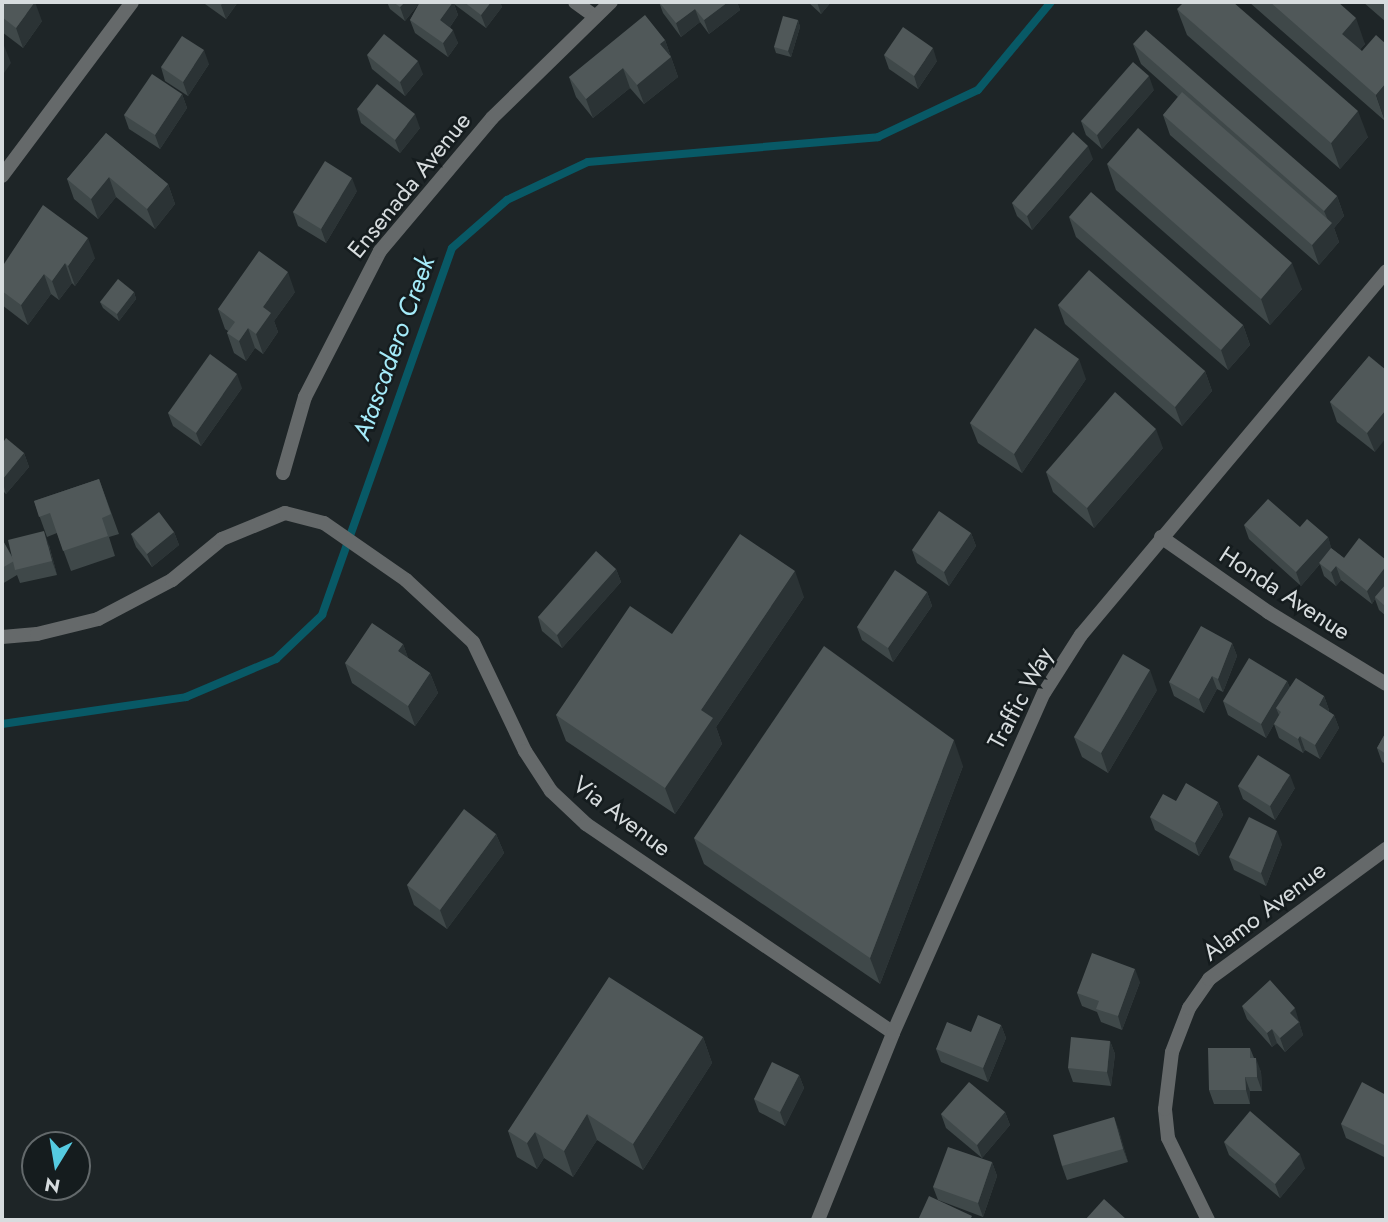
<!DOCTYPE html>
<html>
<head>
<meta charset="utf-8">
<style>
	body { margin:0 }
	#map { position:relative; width:1388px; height:1222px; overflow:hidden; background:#1e2527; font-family:Jost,sans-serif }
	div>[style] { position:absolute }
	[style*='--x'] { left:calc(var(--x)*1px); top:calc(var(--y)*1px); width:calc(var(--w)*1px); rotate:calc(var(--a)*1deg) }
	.stream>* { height:8px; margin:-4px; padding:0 4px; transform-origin:4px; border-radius:4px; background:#085966 }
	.minor>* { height:14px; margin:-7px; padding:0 7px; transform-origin:7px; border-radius:7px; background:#65696a }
	.tertiary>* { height:14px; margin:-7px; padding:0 7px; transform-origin:7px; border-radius:7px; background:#65696a }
	.wall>* { inset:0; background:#3f4849 }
	.shaded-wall>* { inset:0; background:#2b3335 }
	.building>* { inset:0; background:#505859 }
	span { translate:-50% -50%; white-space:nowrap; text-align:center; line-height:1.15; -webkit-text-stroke:5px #151c1e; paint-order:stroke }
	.street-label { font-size:24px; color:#d7dcde }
	.water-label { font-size:26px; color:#a5ebf9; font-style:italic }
	.frame { position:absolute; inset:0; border:4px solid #d7dcde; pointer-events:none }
	.north { position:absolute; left:21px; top:1131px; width:70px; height:70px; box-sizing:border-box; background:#151c1e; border:2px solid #63696b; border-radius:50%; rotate:191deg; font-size:19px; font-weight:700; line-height:28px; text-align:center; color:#d7dcde }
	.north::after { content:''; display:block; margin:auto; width:24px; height:32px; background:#55cae0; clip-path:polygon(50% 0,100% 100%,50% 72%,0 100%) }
</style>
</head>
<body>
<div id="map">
	<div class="stream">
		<i style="--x:2;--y:724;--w:186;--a:-8.3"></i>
		<i style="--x:186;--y:697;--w:98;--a:-22.9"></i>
		<i style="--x:276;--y:659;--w:64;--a:-43.7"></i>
		<i style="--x:322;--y:615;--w:389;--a:-70.5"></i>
		<i style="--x:452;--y:248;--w:73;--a:-41.1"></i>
		<i style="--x:507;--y:200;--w:89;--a:-25.1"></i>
		<i style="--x:588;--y:162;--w:291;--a:-4.9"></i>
		<i style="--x:878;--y:137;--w:110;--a:-25.2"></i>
		<i style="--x:978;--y:90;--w:114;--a:-50.3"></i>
	</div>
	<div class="minor">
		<i style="--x:575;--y:2;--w:24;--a:36"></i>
		<i style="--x:2;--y:176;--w:217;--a:-53.2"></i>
		<i style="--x:283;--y:473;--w:79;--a:-73.9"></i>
		<i style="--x:305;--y:397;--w:164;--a:-62.8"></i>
		<i style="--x:380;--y:251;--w:174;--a:-49.9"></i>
		<i style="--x:492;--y:118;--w:166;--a:-44.3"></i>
		<i style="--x:1161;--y:537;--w:131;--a:35"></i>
		<i style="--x:1268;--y:612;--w:138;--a:31.4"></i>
		<i style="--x:2;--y:637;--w:35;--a:-5"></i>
		<i style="--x:37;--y:634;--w:63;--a:-13.8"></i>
		<i style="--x:98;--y:619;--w:84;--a:-27.8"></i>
		<i style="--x:172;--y:580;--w:65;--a:-39.4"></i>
		<i style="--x:222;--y:539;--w:68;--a:-22.4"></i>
		<i style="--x:285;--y:513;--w:40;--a:14.4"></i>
		<i style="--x:324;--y:523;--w:100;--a:34.8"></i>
		<i style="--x:406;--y:580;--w:91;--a:42.8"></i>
		<i style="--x:473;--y:642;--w:121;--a:64.5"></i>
		<i style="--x:525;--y:751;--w:48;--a:57"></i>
		<i style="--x:551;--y:791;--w:48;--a:43.3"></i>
		<i style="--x:586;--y:824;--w:371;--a:34.2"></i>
		<i style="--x:1208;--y:1220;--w:91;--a:-116"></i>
		<i style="--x:1168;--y:1138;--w:29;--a:-96"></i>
		<i style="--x:1165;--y:1109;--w:57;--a:-83"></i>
		<i style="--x:1172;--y:1052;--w:47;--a:-68.9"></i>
		<i style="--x:1189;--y:1008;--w:35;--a:-55"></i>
		<i style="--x:1209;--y:979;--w:220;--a:-36.3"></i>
	</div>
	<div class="tertiary">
		<i style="--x:818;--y:1220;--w:201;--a:-68.1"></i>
		<i style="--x:893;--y:1033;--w:372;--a:-66.1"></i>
		<i style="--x:1044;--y:693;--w:69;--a:-57.5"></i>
		<i style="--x:1081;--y:635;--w:475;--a:-50"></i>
	</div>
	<div class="wall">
		<i style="clip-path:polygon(2px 2px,42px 21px,23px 48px,2px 32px)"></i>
		<i style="clip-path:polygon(204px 2px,238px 2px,226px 19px,205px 4px)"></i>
		<i style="clip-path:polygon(387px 2px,420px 2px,405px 21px,390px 9px)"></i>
		<i style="clip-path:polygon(420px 2px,500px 2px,502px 7px,486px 28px,454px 4px,458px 15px,450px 27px,458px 43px,448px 57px,415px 33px,410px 20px)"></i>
		<i style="clip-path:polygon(659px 2px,737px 2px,740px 10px,709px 34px,700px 22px,681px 37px,663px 13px)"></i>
		<i style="clip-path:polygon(808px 2px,831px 2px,821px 14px)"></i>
		<i style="clip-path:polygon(1249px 2px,1338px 2px,1365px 44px,1360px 49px,1385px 121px)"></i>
		<i style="clip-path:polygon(1363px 2px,1386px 2px,1386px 22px)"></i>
		<i style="clip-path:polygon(1177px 9px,1368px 137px,1340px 169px,1187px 35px)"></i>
		<i style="clip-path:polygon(798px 20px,800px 27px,791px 57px,776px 53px,774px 47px)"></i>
		<i style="clip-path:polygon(665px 40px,678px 77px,644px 104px,630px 88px,593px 118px,576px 97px,569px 77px)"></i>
		<i style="clip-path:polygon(1133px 44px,1337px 196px,1344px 216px,1334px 228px,1339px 242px,1319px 265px,1170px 135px,1163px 115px,1178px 97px,1141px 64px)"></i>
		<i style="clip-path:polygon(367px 55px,423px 74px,405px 96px,372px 69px)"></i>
		<i style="clip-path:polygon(884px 55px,937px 61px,918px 89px,889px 69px)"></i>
		<i style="clip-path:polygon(209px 64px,188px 96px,165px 81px,161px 67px)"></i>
		<i style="clip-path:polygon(1154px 90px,1102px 149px,1086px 135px,1081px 121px)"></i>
		<i style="clip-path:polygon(182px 94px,187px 108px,160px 149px,129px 129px,124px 115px)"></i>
		<i style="clip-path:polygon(357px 109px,420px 128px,400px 153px,361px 123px)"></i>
		<i style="clip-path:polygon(106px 133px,168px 184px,175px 204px,155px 229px,116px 197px,98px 219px,74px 199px,67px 179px)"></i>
		<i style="clip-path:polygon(1093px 159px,1032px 230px,1017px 216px,1012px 203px)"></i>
		<i style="clip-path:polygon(1107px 164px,1302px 289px,1270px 325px,1116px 190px)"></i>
		<i style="clip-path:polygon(357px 191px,326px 243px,298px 226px,293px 212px)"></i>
		<i style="clip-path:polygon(1069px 217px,1243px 325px,1250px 345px,1228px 370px,1076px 237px)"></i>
		<i style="clip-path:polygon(95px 258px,75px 286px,72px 283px,59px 300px,51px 294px,28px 325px,2px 305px,2px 267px)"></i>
		<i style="clip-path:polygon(134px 292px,136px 299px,119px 321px,103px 308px,100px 302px)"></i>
		<i style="clip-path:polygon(295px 292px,274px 321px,278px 332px,263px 354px,255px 348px,246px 361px,234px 353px,227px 333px,228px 331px,225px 329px,218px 309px)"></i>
		<i style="clip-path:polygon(1058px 305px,1205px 371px,1212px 391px,1182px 426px,1065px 324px)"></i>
		<i style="clip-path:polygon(1369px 356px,1375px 452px,1337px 422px,1330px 402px)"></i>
		<i style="clip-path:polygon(1086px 379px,1022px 473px,978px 443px,970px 423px)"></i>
		<i style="clip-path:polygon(242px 388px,201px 446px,173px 426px,168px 413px)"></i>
		<i style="clip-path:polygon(2px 444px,24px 453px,29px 467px,6px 494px,2px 490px)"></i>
		<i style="clip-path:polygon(1163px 448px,1094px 528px,1053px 492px,1046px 472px)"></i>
		<i style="clip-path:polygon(99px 479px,119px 534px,109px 537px,115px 556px,71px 571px,57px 533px,47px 537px,34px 501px)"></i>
		<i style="clip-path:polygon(1244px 525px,1328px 537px,1331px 548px,1344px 558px,1386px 560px,1386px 616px,1379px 610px,1375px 599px,1372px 604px,1341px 580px,1336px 586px,1324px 576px,1320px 564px,1301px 586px,1249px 539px)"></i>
		<i style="clip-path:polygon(174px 532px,179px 545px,152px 567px,136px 547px,131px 534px)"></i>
		<i style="clip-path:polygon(971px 533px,976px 546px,949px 586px,917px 563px,912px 550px)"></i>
		<i style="clip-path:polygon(2px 539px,13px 558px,49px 545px,57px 575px,20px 583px,17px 575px,2px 584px)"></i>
		<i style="clip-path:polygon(616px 569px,621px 582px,562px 648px,542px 631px,538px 617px)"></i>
		<i style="clip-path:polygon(927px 592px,932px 606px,893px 662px,862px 640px,857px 627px)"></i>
		<i style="clip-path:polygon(804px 597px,716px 727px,722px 744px,675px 814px,566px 741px,556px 715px,672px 634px)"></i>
		<i style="clip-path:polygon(1232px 643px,1237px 656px,1223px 692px,1217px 689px,1204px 713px,1174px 696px,1169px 682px)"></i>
		<i style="clip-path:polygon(403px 644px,408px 658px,430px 673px,438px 693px,415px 726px,352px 683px,345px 663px)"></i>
		<i style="clip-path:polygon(1287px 681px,1290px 688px,1324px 696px,1329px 710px,1328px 711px,1334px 715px,1339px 728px,1320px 759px,1305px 750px,1303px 753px,1279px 738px,1274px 724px,1266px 738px,1228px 715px,1223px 701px)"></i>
		<i style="clip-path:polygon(1157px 690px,1108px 773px,1082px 757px,1074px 737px)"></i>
		<i style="clip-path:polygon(1386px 732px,1386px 764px,1382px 762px,1377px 748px)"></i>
		<i style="clip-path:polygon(963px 766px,880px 984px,704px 864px,694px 838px)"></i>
		<i style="clip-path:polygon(1238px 786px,1295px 788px,1275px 820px,1243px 799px)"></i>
		<i style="clip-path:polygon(1218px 802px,1223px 815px,1199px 856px,1155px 830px,1150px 817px)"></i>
		<i style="clip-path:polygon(496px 834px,504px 853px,447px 929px,414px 905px,407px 885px)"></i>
		<i style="clip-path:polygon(1282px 844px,1266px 886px,1234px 870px,1229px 857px)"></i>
		<i style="clip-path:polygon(1140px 982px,1122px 1030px,1101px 1022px,1097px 1012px,1082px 1006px,1077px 993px)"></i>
		<i style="clip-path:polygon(1242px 1006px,1300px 1022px,1299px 1023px,1303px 1035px,1285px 1052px,1277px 1043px,1272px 1047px,1247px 1019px)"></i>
		<i style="clip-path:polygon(1001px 1025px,1006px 1038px,988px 1082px,941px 1062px,936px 1049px,971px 1032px)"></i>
		<i style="clip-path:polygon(703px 1037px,712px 1063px,643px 1170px,597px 1140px,573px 1177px,544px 1158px,537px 1169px,517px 1157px,508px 1131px)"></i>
		<i style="clip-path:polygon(1110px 1041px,1115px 1054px,1111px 1086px,1073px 1082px,1068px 1068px)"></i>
		<i style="clip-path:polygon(1250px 1048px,1254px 1058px,1261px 1072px,1262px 1091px,1250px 1091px,1250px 1104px,1214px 1104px,1209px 1090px)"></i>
		<i style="clip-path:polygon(799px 1075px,804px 1088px,785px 1126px,759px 1112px,754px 1099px)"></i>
		<i style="clip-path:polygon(1386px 1095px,1386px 1158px,1346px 1138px,1341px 1124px)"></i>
		<i style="clip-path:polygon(1005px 1112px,1010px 1125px,982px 1158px,946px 1128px,941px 1114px)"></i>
		<i style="clip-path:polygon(1114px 1117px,1128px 1162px,1067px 1180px,1062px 1166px)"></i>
		<i style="clip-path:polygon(1224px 1142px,1305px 1168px,1280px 1198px,1229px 1155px)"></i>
		<i style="clip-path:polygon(992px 1162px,997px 1176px,983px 1217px,938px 1200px,933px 1187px)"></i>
	</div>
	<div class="shaded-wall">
		<i style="clip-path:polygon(35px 2px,42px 21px,23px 48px,16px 28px)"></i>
		<i style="clip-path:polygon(224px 2px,238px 2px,226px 19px,221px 5px)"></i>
		<i style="clip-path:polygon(405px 2px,420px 2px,405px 21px,400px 7px)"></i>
		<i style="clip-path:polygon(453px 2px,458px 15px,445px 34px,440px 20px)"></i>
		<i style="clip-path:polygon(491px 2px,500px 2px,502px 7px,486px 28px,481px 15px)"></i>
		<i style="clip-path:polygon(728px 2px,737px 2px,740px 10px,709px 34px,704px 20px)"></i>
		<i style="clip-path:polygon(817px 2px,831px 2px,821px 14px)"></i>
		<i style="clip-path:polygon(695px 9px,700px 22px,681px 37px,676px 23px)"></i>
		<i style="clip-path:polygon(1356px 18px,1365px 44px,1352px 59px,1342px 34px)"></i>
		<i style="clip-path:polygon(798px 20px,800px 27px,791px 57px,788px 51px)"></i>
		<i style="clip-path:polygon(453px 30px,458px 43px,448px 57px,443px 43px)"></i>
		<i style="clip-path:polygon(665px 40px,678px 77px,644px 104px,637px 85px,660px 44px)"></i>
		<i style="clip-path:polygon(3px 43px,11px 63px,2px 76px,2px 46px)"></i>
		<i style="clip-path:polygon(933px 48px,937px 61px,918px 89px,914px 76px)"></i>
		<i style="clip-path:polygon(204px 50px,209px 64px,188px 96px,183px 82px)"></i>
		<i style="clip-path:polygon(418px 61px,423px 74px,405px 96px,400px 82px)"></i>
		<i style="clip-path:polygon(623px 68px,630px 88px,593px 118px,586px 99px)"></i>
		<i style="clip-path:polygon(1149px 76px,1154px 90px,1102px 149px,1097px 135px)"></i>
		<i style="clip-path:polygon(1386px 83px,1386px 119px,1385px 121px,1376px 95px)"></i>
		<i style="clip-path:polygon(182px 94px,187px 108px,160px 149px,155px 135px)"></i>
		<i style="clip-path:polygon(1358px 111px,1368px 137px,1340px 169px,1331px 143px)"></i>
		<i style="clip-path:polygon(415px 114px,420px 128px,400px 153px,395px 140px)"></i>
		<i style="clip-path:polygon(1088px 146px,1093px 159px,1032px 230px,1027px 216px)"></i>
		<i style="clip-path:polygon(109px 177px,116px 197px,98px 219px,91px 199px)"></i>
		<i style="clip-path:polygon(352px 178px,357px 191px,326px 243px,321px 229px)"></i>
		<i style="clip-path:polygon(168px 184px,175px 204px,155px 229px,147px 209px)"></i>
		<i style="clip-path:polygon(1337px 196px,1344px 216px,1334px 228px,1339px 242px,1319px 265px,1312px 245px,1330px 225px,1324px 211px)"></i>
		<i style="clip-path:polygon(88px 238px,95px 258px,75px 286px,68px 266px)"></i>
		<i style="clip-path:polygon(65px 263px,72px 283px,59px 300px,52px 281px)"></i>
		<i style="clip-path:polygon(1292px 263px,1302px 289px,1270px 325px,1261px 299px)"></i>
		<i style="clip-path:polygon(288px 272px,295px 292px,274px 321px,278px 332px,263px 354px,256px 334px,263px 307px)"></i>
		<i style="clip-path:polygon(44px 274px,51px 294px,28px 325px,21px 305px)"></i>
		<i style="clip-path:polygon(134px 292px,136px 299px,119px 321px,117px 314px)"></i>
		<i style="clip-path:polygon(1243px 325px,1250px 345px,1228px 370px,1221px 350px)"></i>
		<i style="clip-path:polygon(248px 328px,255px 348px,246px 361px,239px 341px)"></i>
		<i style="clip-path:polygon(1079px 359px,1086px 379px,1022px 473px,1014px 454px)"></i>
		<i style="clip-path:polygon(1205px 371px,1212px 391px,1182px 426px,1175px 407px)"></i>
		<i style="clip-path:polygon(237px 374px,242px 388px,201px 446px,196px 433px)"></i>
		<i style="clip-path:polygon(1386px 410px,1386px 438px,1375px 452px,1367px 433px)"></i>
		<i style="clip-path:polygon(1156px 429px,1163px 448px,1094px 528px,1087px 508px)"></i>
		<i style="clip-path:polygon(24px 453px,29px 467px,6px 494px,2px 480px)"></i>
		<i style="clip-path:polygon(44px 531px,49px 545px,57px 575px,52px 561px)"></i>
		<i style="clip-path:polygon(174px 532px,179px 545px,152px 567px,147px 554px)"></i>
		<i style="clip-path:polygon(971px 533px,976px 546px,949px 586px,944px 572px)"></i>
		<i style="clip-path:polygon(1328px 537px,1332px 550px,1301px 586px,1296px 572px)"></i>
		<i style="clip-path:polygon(1336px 566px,1341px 580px,1336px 586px,1331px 572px)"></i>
		<i style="clip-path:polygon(1386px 566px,1386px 586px,1375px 597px,1375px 599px,1372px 604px,1367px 591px)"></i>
		<i style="clip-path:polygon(616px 569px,621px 582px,562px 648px,557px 635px)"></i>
		<i style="clip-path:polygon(795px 571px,804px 597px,716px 727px,722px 744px,675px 814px,665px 788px,701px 710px)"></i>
		<i style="clip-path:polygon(927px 592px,932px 606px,893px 662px,888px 648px)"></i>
		<i style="clip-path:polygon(1232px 643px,1237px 656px,1223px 692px,1218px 679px)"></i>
		<i style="clip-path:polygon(403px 644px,410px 663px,398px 651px)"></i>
		<i style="clip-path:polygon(1150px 670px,1157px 690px,1108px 773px,1101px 753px)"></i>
		<i style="clip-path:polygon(430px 673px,438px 693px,415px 726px,408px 706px)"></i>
		<i style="clip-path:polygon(1212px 676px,1217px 689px,1204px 713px,1199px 699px)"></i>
		<i style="clip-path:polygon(1287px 681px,1292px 694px,1276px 708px,1279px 715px,1266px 738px,1261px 724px)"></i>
		<i style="clip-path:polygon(1324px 696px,1329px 710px,1323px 719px,1319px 705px)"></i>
		<i style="clip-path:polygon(1334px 715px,1339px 728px,1320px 759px,1315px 745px)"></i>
		<i style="clip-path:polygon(1300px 736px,1305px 750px,1303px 753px,1298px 739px)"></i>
		<i style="clip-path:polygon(954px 740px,963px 766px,880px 984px,870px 958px)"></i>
		<i style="clip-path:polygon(1290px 775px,1295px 788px,1275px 820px,1270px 806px)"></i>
		<i style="clip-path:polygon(1218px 802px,1223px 815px,1199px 856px,1195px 843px)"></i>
		<i style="clip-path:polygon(1277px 831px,1282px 844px,1266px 886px,1261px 873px)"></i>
		<i style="clip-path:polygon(496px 834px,504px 853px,447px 929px,440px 910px)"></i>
		<i style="clip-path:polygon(1135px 969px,1140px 982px,1122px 1030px,1118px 1016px)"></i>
		<i style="clip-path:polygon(1295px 1008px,1303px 1035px,1285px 1052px,1280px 1038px,1290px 1013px)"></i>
		<i style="clip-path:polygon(1001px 1025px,1006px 1038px,988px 1082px,983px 1068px)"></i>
		<i style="clip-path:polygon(1272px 1029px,1277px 1043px,1272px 1047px,1267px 1033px)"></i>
		<i style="clip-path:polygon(703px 1037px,712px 1063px,643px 1170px,633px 1144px)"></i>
		<i style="clip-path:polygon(1110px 1041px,1115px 1054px,1111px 1086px,1107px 1072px)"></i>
		<i style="clip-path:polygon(1256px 1058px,1261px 1072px,1262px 1091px,1257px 1077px)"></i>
		<i style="clip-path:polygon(799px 1075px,804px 1088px,785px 1126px,780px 1112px)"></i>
		<i style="clip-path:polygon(1245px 1077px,1250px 1091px,1250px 1104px,1246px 1090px)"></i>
		<i style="clip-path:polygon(1005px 1112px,1010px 1125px,982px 1158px,977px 1145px)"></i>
		<i style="clip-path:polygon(587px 1114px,597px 1140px,573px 1177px,564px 1151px)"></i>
		<i style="clip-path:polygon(1114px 1117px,1119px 1130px,1128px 1162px,1123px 1149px)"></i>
		<i style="clip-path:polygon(535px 1132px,544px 1158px,537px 1169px,527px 1143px)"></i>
		<i style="clip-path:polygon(1300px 1154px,1305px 1168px,1280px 1198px,1275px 1184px)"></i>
		<i style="clip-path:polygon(992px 1162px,997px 1176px,983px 1217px,978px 1203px)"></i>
	</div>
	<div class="building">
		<i style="clip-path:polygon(2px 2px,35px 2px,16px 28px,2px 17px)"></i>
		<i style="clip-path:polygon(393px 2px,405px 2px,400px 7px)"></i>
		<i style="clip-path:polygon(420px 2px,453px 2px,440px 20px,453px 30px,443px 43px,410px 20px)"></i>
		<i style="clip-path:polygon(464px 2px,491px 2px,481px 15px)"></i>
		<i style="clip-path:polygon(659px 2px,728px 2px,704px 20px,695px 9px,676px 23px)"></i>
		<i style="clip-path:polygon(1184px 2px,1233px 2px,1358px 111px,1331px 143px,1177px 9px)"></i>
		<i style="clip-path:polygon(1270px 2px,1338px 2px,1356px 18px,1342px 34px,1362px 51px,1376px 35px,1386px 44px,1386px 83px,1376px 95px)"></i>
		<i style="clip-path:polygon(645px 15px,665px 40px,660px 44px,671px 57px,637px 85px,623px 68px,586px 99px,569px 77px)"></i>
		<i style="clip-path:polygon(783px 16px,798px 20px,788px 51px,774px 47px)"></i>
		<i style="clip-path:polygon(903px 27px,933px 48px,914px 76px,884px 55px)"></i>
		<i style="clip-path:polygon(1146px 30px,1337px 196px,1324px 211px,1133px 44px)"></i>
		<i style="clip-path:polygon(384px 34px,418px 61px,400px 82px,367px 55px)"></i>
		<i style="clip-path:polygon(182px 36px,204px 50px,183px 82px,161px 67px)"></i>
		<i style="clip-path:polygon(1133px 62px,1149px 76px,1097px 135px,1081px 121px)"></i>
		<i style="clip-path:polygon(152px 74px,182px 94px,155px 135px,124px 115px)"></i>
		<i style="clip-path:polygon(377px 84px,415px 114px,395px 140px,357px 109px)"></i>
		<i style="clip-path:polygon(1182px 92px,1332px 223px,1312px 245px,1163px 115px)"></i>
		<i style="clip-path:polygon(1138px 128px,1292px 263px,1261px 299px,1107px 164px)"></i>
		<i style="clip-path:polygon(1073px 132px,1088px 146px,1027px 216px,1012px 203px)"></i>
		<i style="clip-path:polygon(106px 133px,168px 184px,147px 209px,109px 177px,91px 199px,67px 179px)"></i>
		<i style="clip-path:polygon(325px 161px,352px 178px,321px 229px,293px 212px)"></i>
		<i style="clip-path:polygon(1091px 192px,1243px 325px,1221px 350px,1069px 217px)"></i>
		<i style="clip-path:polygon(43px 205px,88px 238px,68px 266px,65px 263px,52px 281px,44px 274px,21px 305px,2px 291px,2px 267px)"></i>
		<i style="clip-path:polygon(259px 251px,288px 272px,263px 307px,271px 313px,256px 334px,248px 328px,239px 341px,227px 333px,235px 322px,218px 309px)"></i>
		<i style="clip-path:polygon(1089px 270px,1205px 371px,1175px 407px,1058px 305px)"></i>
		<i style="clip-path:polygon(118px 279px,134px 292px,117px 314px,100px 302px)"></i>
		<i style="clip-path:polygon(1035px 328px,1079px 359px,1014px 454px,970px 423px)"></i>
		<i style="clip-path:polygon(210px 354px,237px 374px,196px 433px,168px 413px)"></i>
		<i style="clip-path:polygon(1369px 356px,1386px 370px,1386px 410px,1367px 433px,1330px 402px)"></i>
		<i style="clip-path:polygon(1115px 392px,1156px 429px,1087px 508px,1046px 472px)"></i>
		<i style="clip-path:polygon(6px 438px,24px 453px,2px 480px,2px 444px)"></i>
		<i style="clip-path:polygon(99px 479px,111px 514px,102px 518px,108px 536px,63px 551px,50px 513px,39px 517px,34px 501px)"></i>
		<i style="clip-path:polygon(1268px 499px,1300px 527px,1307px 519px,1328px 537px,1296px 572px,1244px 525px)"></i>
		<i style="clip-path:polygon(939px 511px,971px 533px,944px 572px,912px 550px)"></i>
		<i style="clip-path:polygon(159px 512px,174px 532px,147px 554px,131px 534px)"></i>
		<i style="clip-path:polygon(44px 531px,52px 561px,15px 570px,8px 540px)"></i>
		<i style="clip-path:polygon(740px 534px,795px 571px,701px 710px,713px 718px,665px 788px,556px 715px,630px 606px,672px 634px)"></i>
		<i style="clip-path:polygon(1359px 538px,1386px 560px,1386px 566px,1367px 591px,1336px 566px,1331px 572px,1319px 563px,1331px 548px,1344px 558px)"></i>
		<i style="clip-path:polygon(2px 539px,14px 561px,2px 568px)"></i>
		<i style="clip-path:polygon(596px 551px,616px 569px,557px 635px,538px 617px)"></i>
		<i style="clip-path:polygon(895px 570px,927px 592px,888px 648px,857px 627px)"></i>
		<i style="clip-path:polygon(1386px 584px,1386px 607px,1375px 597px)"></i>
		<i style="clip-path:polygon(372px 623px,403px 644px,398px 651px,430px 673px,408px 706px,345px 663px)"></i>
		<i style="clip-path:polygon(1201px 626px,1232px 643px,1218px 679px,1212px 676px,1199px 699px,1169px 682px)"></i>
		<i style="clip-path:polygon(824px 646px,954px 740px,870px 958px,694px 838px)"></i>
		<i style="clip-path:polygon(1123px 654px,1150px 670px,1101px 753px,1074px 737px)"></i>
		<i style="clip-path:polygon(1249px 658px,1287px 681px,1261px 724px,1223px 701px)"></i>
		<i style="clip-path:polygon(1296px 678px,1324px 696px,1319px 705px,1334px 715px,1315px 745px,1300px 736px,1298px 739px,1274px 724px,1281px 712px,1276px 708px)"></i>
		<i style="clip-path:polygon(1386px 732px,1386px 754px,1377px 748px)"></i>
		<i style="clip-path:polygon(1258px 755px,1290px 775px,1270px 806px,1238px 786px)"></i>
		<i style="clip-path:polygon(1186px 783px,1218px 802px,1195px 843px,1150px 817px,1163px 794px,1176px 801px)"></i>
		<i style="clip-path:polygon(464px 809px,496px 834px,440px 910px,407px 885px)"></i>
		<i style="clip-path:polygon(1249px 817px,1277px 831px,1261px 873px,1229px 857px)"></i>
		<i style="clip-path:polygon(1092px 953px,1135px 969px,1118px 1016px,1096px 1009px,1099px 1001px,1077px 993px)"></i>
		<i style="clip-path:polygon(609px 977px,703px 1037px,633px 1144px,587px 1114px,564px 1151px,535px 1132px,527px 1143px,508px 1131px)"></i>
		<i style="clip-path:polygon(1270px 980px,1295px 1008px,1290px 1013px,1299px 1022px,1280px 1038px,1272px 1029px,1267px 1033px,1242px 1006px)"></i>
		<i style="clip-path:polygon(978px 1015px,1001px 1025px,983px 1068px,936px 1049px,947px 1022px,971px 1032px)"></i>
		<i style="clip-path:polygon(1071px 1037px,1110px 1041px,1107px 1072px,1068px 1068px)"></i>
		<i style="clip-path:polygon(1208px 1048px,1250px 1048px,1250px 1058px,1256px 1058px,1257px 1077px,1245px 1077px,1246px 1090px,1209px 1090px)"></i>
		<i style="clip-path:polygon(772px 1062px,799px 1075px,780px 1112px,754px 1099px)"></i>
		<i style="clip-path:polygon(969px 1082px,1005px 1112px,977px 1145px,941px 1114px)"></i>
		<i style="clip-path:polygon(1362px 1082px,1386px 1095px,1386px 1146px,1341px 1124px)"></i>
		<i style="clip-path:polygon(1250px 1111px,1300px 1154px,1275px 1184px,1224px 1142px)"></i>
		<i style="clip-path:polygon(1114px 1117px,1123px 1149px,1062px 1166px,1053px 1135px)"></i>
		<i style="clip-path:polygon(948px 1147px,992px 1162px,978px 1203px,933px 1187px)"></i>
		<i style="clip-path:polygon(929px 1196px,972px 1216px,970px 1220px,918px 1220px)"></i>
		<i style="clip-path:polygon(1104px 1199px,1127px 1220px,1085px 1220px)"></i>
	</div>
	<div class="street-label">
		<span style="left:409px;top:185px;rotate:-51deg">Ensenada Avenue</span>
		<span style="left:1285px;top:593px;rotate:33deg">Honda Avenue</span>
		<span style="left:1020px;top:698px;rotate:-62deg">Traffic Way</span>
		<span style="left:622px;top:816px;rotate:37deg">Via Avenue</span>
		<span style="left:1264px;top:911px;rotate:-37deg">Alamo Avenue</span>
	</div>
	<div class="water-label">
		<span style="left:394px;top:348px;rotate:-70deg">Atascadero Creek</span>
	</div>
	<div class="frame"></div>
	<div class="north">N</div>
</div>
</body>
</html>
